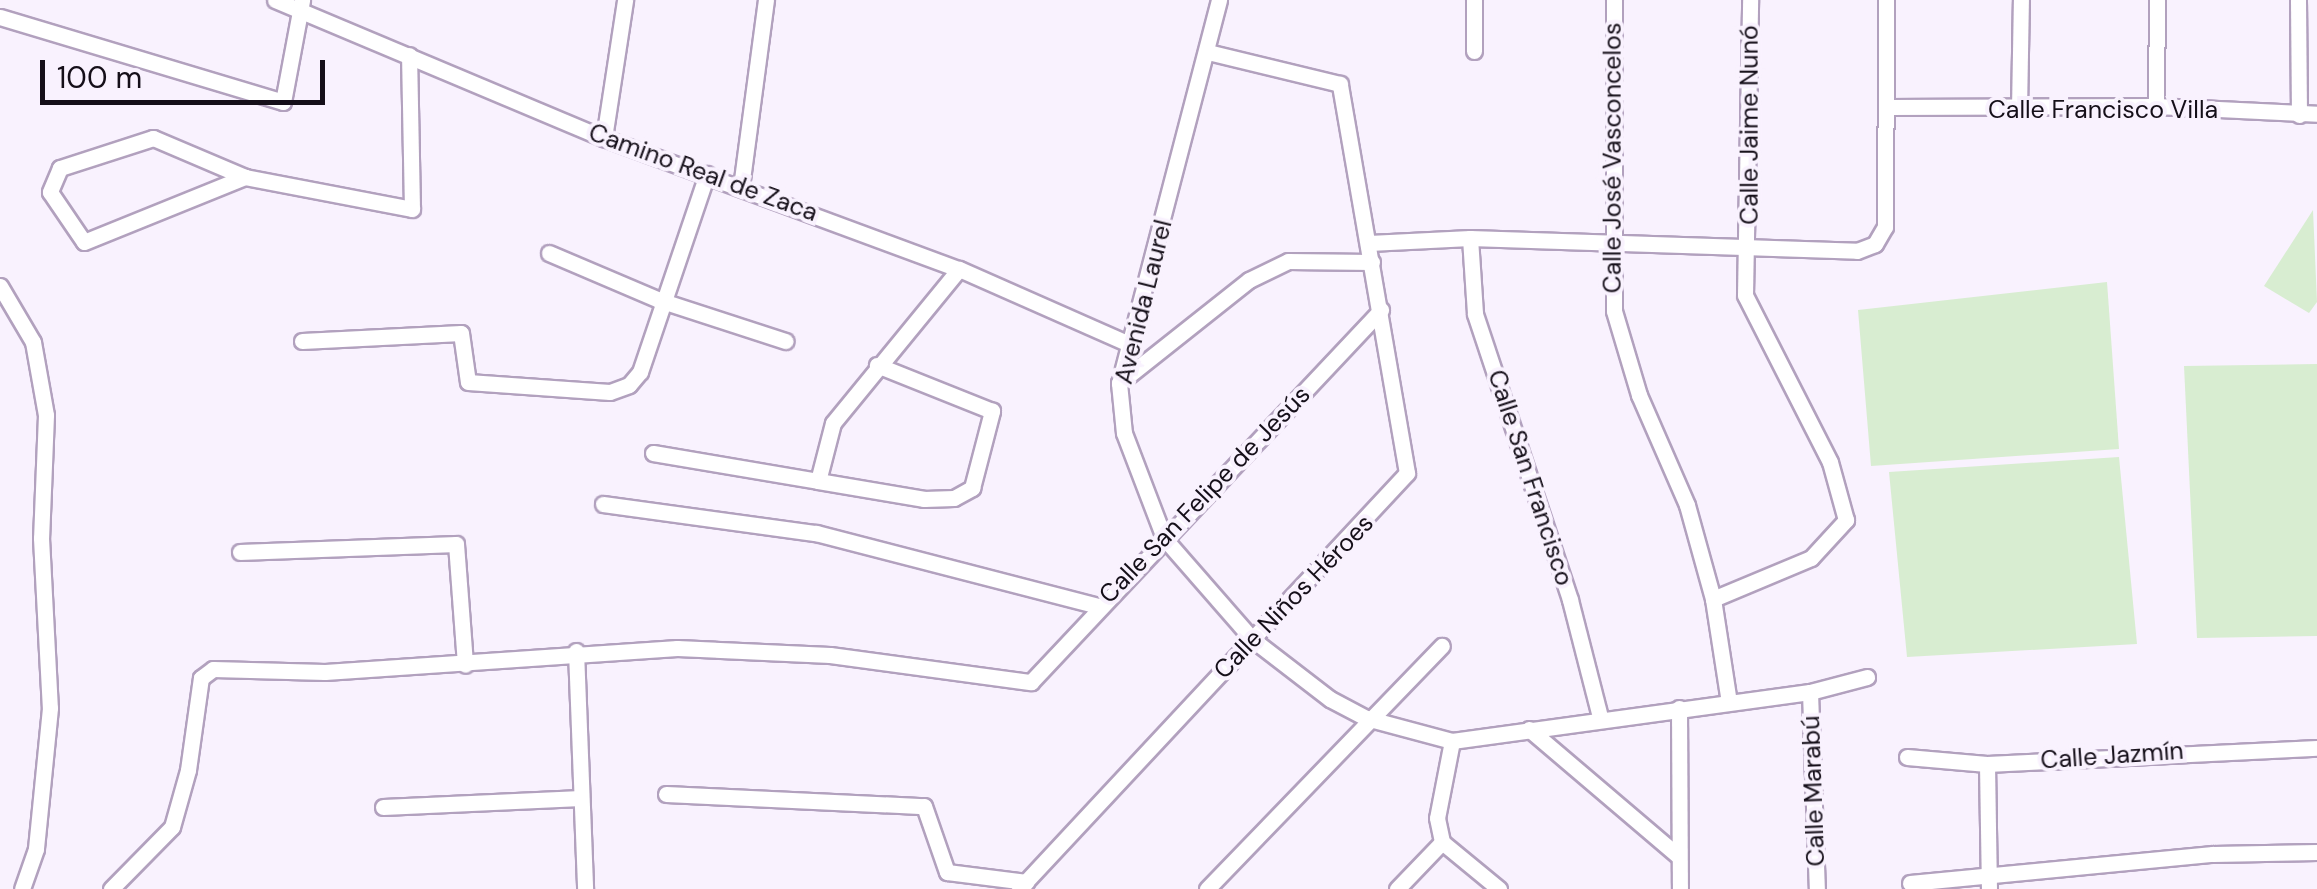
<!DOCTYPE html>
<html>
<head>
<meta charset="utf-8">
<style>
	body { margin:0 }
	#map { position:relative; width:2317px; height:889px; overflow:hidden; background:#f9f2fe; font-family:"DM Sans",sans-serif }
	div>[style] { position:absolute }
	[style*='--x'] { left:calc(var(--x)*1px); top:calc(var(--y)*1px); width:calc(var(--w)*1px); rotate:calc(var(--a)*1deg) }
	.green>* { inset:0; background:#d8edd1 }
	.roads { filter:drop-shadow(2px 0 #b2a1be) drop-shadow(-2px 0 #b2a1be) drop-shadow(0 2px #b2a1be) drop-shadow(0 -2px #b2a1be) }
	.minor>* { height:15px; margin:-7.5px; padding:0 7.5px; transform-origin:7.5px; border-radius:7.5px; background:#fff }
	span { translate:-50% -50%; white-space:nowrap; text-align:center; line-height:1.15; -webkit-text-stroke:8px #f9f2fe; paint-order:stroke }
	.street-label { font-size:25px; color:#150f19 }
	.scale { position:absolute; left:40px; top:60px; width:285px; height:45px; box-sizing:border-box; border:5px solid #150f19; border-top:0; padding-left:12px; font-size:30px; line-height:35px; white-space:nowrap; color:#150f19; -webkit-text-stroke:8px #f9f2fe; paint-order:stroke }
</style>
</head>
<body>
<div id="map">
	<div class="green">
		<i style="clip-path:polygon(2313px 210px,2317px 302px,2309px 313px,2264px 286px)"></i>
		<i style="clip-path:polygon(2107px 282px,2119px 449px,1871px 466px,1858px 310px)"></i>
		<i style="clip-path:polygon(2317px 364px,2317px 636px,2197px 638px,2184px 366px)"></i>
		<i style="clip-path:polygon(2119px 457px,2137px 644px,1907px 657px,1889px 472px)"></i>
	</div>
	<div class="roads">
		<div class="minor">
			<i style="--x:275;--y:0;--w:357;--a:22.8"></i>
			<i style="--x:604;--y:138;--w:378;--a:20.3"></i>
			<i style="--x:959;--y:269;--w:188;--a:23.8"></i>
			<i style="--x:1219;--y:0;--w:396;--a:104.6"></i>
			<i style="--x:1119;--y:383;--w:50;--a:84.3"></i>
			<i style="--x:1124;--y:433;--w:112;--a:69.1"></i>
			<i style="--x:1164;--y:538;--w:134;--a:48.9"></i>
			<i style="--x:1252;--y:639;--w:98;--a:37.6"></i>
			<i style="--x:1330;--y:699;--w:41;--a:27.8"></i>
			<i style="--x:1366;--y:718;--w:89;--a:15"></i>
			<i style="--x:1452;--y:741;--w:361;--a:-7.8"></i>
			<i style="--x:1810;--y:692;--w:59;--a:-14.7"></i>
			<i style="--x:1614;--y:0;--w:311;--a:90"></i>
			<i style="--x:1614;--y:311;--w:88;--a:73.4"></i>
			<i style="--x:1639;--y:395;--w:120;--a:66.4"></i>
			<i style="--x:1687;--y:505;--w:98;--a:74.5"></i>
			<i style="--x:1713;--y:599;--w:104;--a:81.2"></i>
			<i style="--x:2298;--y:0;--w:115;--a:89.5"></i>
			<i style="--x:0;--y:17;--w:295;--a:16.7"></i>
			<i style="--x:283;--y:102;--w:104;--a:-79.4"></i>
			<i style="--x:1474;--y:51;--w:51;--a:-90"></i>
			<i style="--x:2156;--y:106;--w:106;--a:-89.5"></i>
			<i style="--x:1888;--y:107;--w:268;--a:-0.2"></i>
			<i style="--x:2156;--y:106;--w:161;--a:2.8"></i>
			<i style="--x:2019;--y:110;--w:110;--a:-89"></i>
			<i style="--x:604;--y:138;--w:140;--a:-81.3"></i>
			<i style="--x:245;--y:177;--w:100;--a:-157"></i>
			<i style="--x:153;--y:138;--w:98;--a:162.1"></i>
			<i style="--x:60;--y:168;--w:26;--a:113"></i>
			<i style="--x:50;--y:192;--w:60;--a:55.8"></i>
			<i style="--x:84;--y:242;--w:174;--a:-22"></i>
			<i style="--x:245;--y:177;--w:170;--a:10.8"></i>
			<i style="--x:412;--y:209;--w:154;--a:-91.1"></i>
			<i style="--x:741;--y:187;--w:189;--a:-82.4"></i>
			<i style="--x:1470;--y:238;--w:76;--a:86.2"></i>
			<i style="--x:1475;--y:314;--w:301;--a:71.6"></i>
			<i style="--x:1570;--y:600;--w:121;--a:75.6"></i>
			<i style="--x:1369;--y:243;--w:101;--a:-2.8"></i>
			<i style="--x:1470;--y:238;--w:387;--a:1.9"></i>
			<i style="--x:1857;--y:251;--w:19;--a:-21"></i>
			<i style="--x:1875;--y:244;--w:20;--a:-60"></i>
			<i style="--x:1885;--y:227;--w:227;--a:-89.7"></i>
			<i style="--x:549;--y:253;--w:120;--a:23.1"></i>
			<i style="--x:659;--y:300;--w:133;--a:18"></i>
			<i style="--x:0;--y:286;--w:65;--a:59.5"></i>
			<i style="--x:33;--y:342;--w:74;--a:79.9"></i>
			<i style="--x:46;--y:415;--w:123;--a:92.3"></i>
			<i style="--x:41;--y:538;--w:170;--a:87"></i>
			<i style="--x:50;--y:708;--w:142;--a:95.7"></i>
			<i style="--x:36;--y:849;--w:42;--a:109.3"></i>
			<i style="--x:302;--y:341;--w:159;--a:-2.9"></i>
			<i style="--x:461;--y:333;--w:49;--a:81.9"></i>
			<i style="--x:468;--y:382;--w:142;--a:4"></i>
			<i style="--x:610;--y:392;--w:20;--a:-20"></i>
			<i style="--x:629;--y:385;--w:17;--a:-50"></i>
			<i style="--x:640;--y:372;--w:209;--a:-71.3"></i>
			<i style="--x:1119;--y:383;--w:166;--a:-38.4"></i>
			<i style="--x:1249;--y:280;--w:43;--a:-26"></i>
			<i style="--x:1288;--y:261;--w:84;--a:0.7"></i>
			<i style="--x:653;--y:453;--w:167;--a:9.6"></i>
			<i style="--x:818;--y:481;--w:60;--a:-75.5"></i>
			<i style="--x:833;--y:423;--w:199;--a:-50.7"></i>
			<i style="--x:818;--y:481;--w:108;--a:9.6"></i>
			<i style="--x:924;--y:499;--w:30;--a:-2"></i>
			<i style="--x:954;--y:498;--w:21;--a:-29"></i>
			<i style="--x:972;--y:488;--w:80;--a:-75.4"></i>
			<i style="--x:992;--y:411;--w:124;--a:-158.2"></i>
			<i style="--x:603;--y:504;--w:215;--a:7.8"></i>
			<i style="--x:816;--y:533;--w:292;--a:14.5"></i>
			<i style="--x:240;--y:552;--w:216;--a:-2.1"></i>
			<i style="--x:456;--y:544;--w:121;--a:85.7"></i>
			<i style="--x:1713;--y:599;--w:106;--a:-22.7"></i>
			<i style="--x:1811;--y:558;--w:52;--a:-47.4"></i>
			<i style="--x:1846;--y:520;--w:60;--a:-105.4"></i>
			<i style="--x:1830;--y:462;--w:187;--a:-117"></i>
			<i style="--x:1745;--y:295;--w:295;--a:-89"></i>
			<i style="--x:576;--y:651;--w:238;--a:87.8"></i>
			<i style="--x:1810;--y:692;--w:197;--a:88"></i>
			<i style="--x:1679;--y:708;--w:181;--a:89.7"></i>
			<i style="--x:1529;--y:729;--w:196;--a:40.4"></i>
			<i style="--x:1452;--y:741;--w:78;--a:101"></i>
			<i style="--x:1437;--y:818;--w:25;--a:78"></i>
			<i style="--x:1442;--y:842;--w:74;--a:39.5"></i>
			<i style="--x:1907;--y:757;--w:80;--a:5"></i>
			<i style="--x:1987;--y:764;--w:330;--a:-2.8"></i>
			<i style="--x:1987;--y:764;--w:125;--a:89.1"></i>
			<i style="--x:666;--y:794;--w:258;--a:2.7"></i>
			<i style="--x:924;--y:806;--w:70;--a:70.8"></i>
			<i style="--x:947;--y:872;--w:80;--a:7.2"></i>
			<i style="--x:383;--y:807;--w:198;--a:-2.6"></i>
			<i style="--x:1910;--y:883;--w:304;--a:-5.5"></i>
			<i style="--x:2213;--y:854;--w:104;--a:-1.1"></i>
			<i style="--x:111;--y:889;--w:87;--a:-45.5"></i>
			<i style="--x:172;--y:827;--w:59;--a:-74.3"></i>
			<i style="--x:188;--y:770;--w:93;--a:-82"></i>
			<i style="--x:201;--y:678;--w:15;--a:-37"></i>
			<i style="--x:213;--y:669;--w:112;--a:1.5"></i>
			<i style="--x:325;--y:672;--w:353;--a:-3.9"></i>
			<i style="--x:677;--y:648;--w:153;--a:2.6"></i>
			<i style="--x:830;--y:655;--w:203;--a:7.7"></i>
			<i style="--x:1031;--y:682;--w:511;--a:-46.75"></i>
			<i style="--x:1019;--y:889;--w:569;--a:-46.99"></i>
			<i style="--x:1407;--y:473;--w:395;--a:-99.8"></i>
			<i style="--x:1340;--y:84;--w:136;--a:-166.4"></i>
			<i style="--x:1207;--y:889;--w:338;--a:-46"></i>
			<i style="--x:1397;--y:889;--w:65;--a:-46.2"></i>
		</div>
	</div>
	<div class="street-label">
		<span style="left:2103px;top:110px">Calle Francisco Villa</span>
		<span style="left:1750px;top:125px;rotate:-90deg">Calle Jaime Nunó</span>
		<span style="left:1613px;top:158px;rotate:-90deg">Calle José Vasconcelos</span>
		<span style="left:703px;top:173px;rotate:20deg">Camino Real de Zaca</span>
		<span style="left:1144px;top:302px;rotate:-76deg">Avenida Laurel</span>
		<span style="left:1530px;top:478px;rotate:72deg">Calle San Francisco</span>
		<span style="left:1205px;top:495px;rotate:-46deg">Calle San Felipe de Jesús</span>
		<span style="left:1294px;top:597px;rotate:-46deg">Calle Niños Héroes</span>
		<span style="left:2112px;top:756px;rotate:-4deg">Calle Jazmín</span>
		<span style="left:1814px;top:791px;rotate:-92deg">Calle Marabú</span>
	</div>
	<div class="scale">100 m</div>
</div>
</body>
</html>
